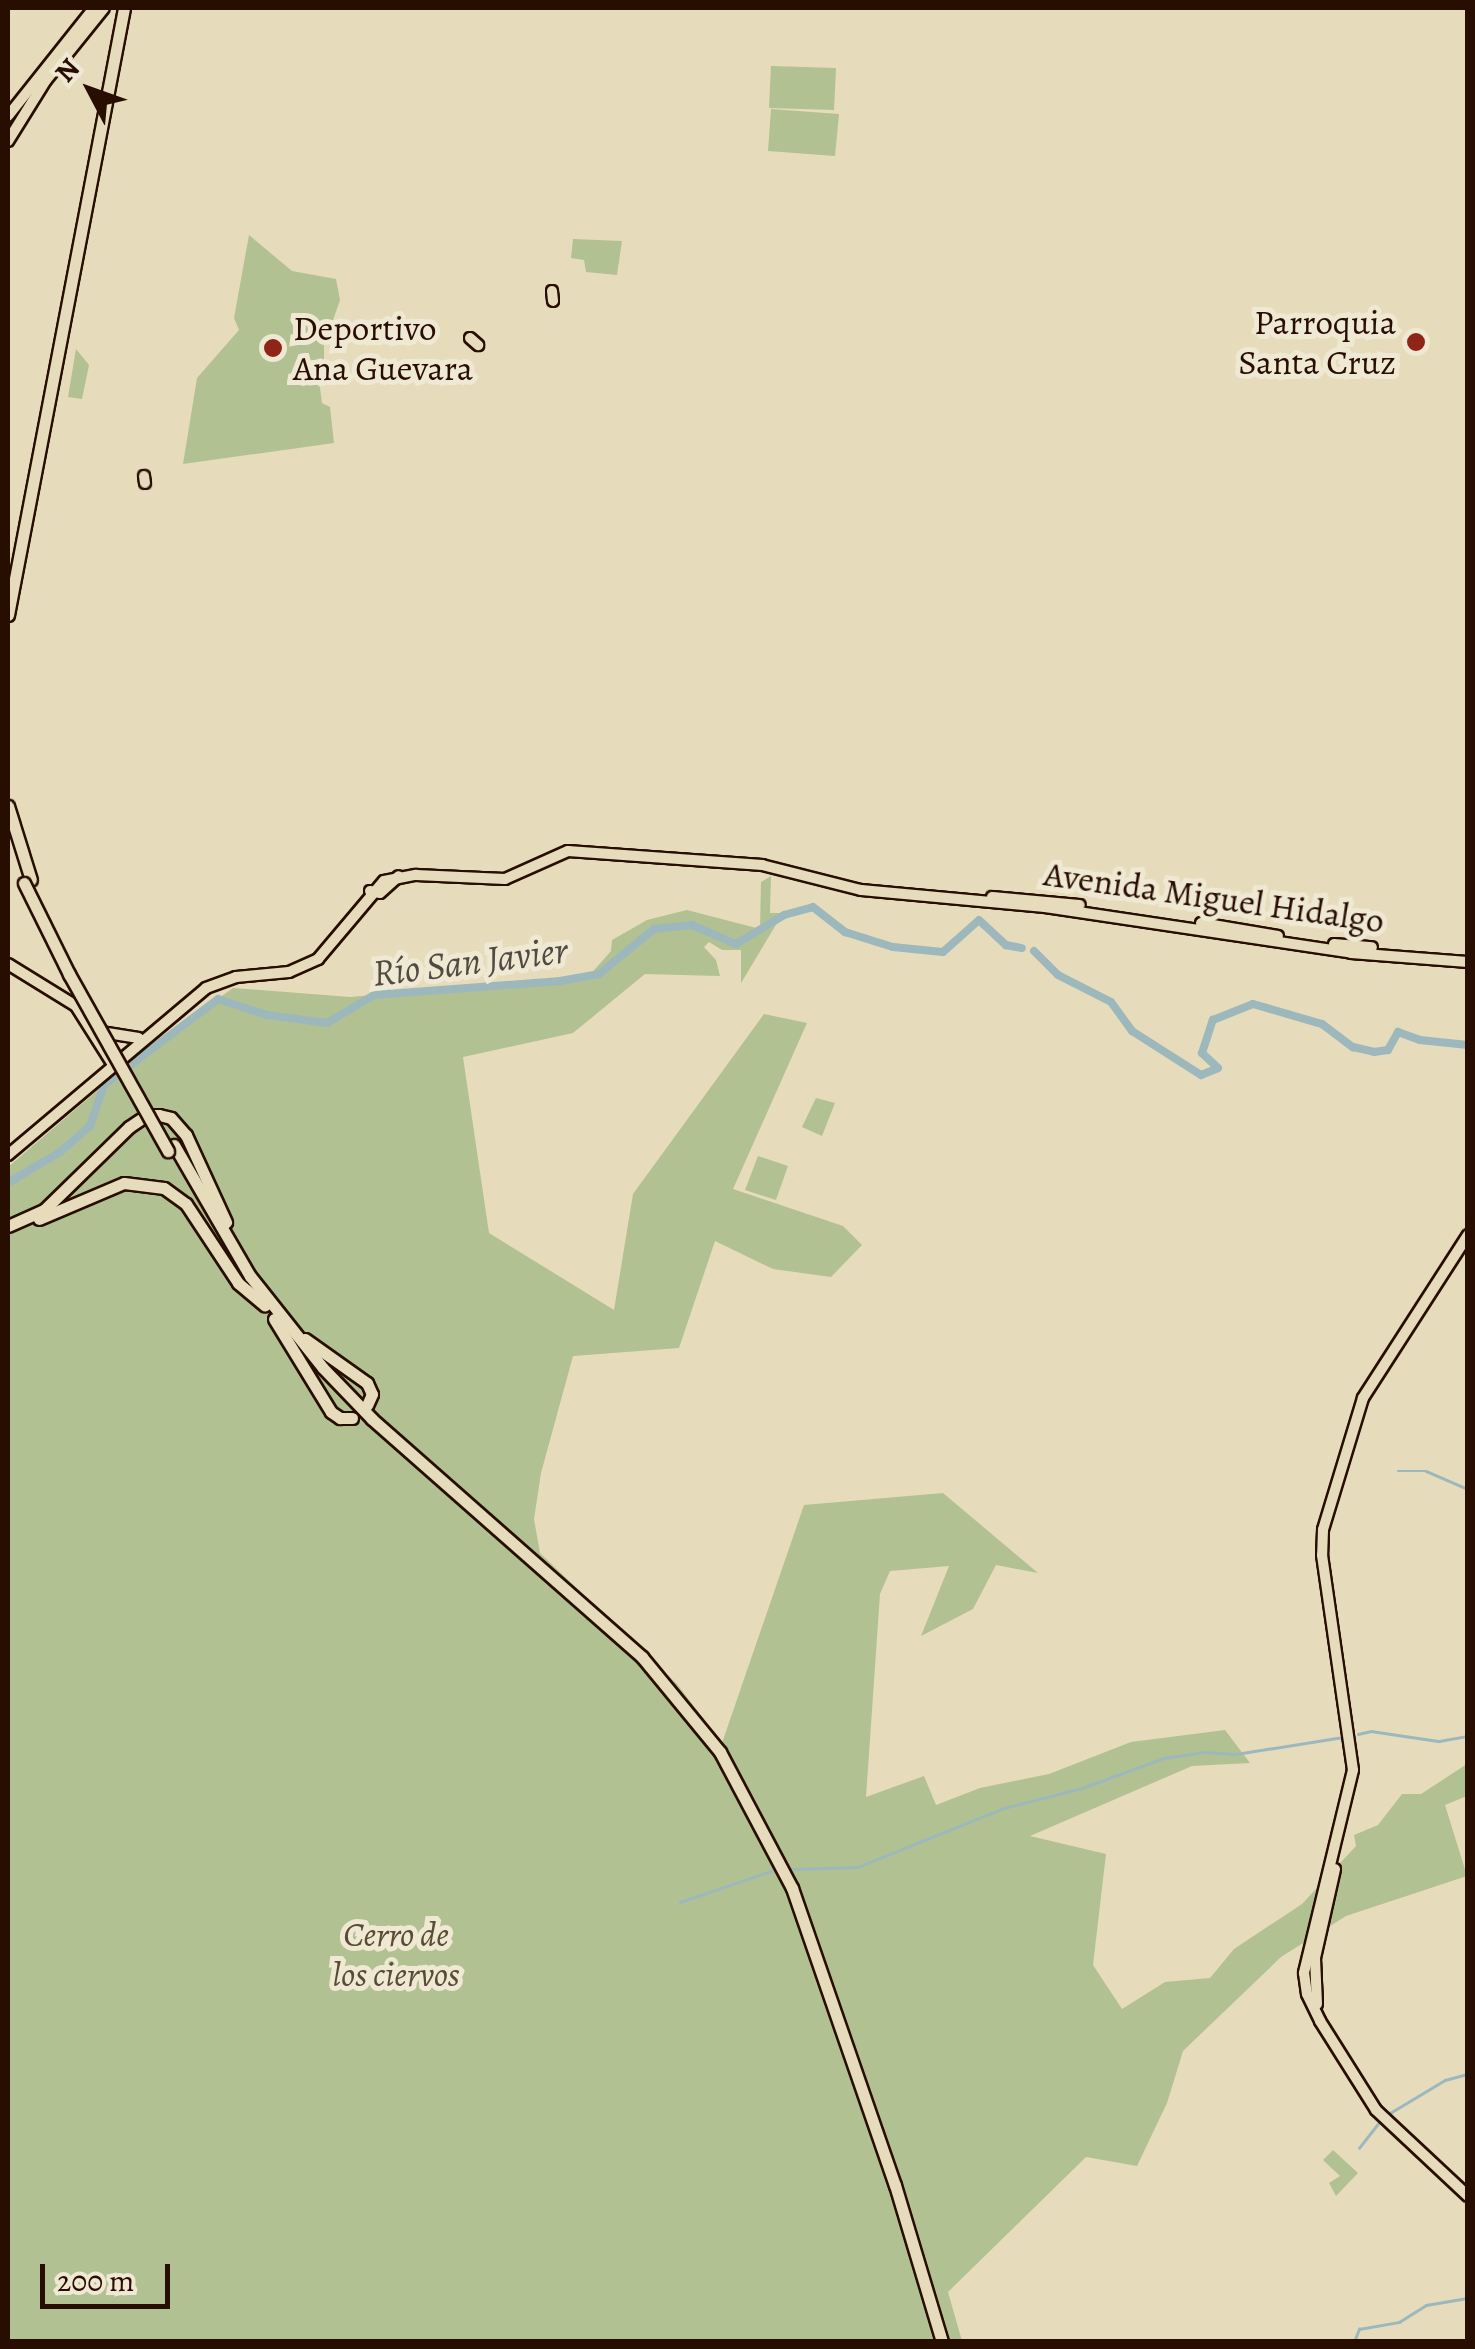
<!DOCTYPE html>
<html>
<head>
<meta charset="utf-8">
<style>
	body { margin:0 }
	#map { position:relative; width:1475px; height:2349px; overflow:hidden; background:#e6dbbb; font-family:Alegreya,serif }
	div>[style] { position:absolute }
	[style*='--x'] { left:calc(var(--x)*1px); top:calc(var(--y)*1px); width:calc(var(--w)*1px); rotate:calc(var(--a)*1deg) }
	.green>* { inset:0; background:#b2c192 }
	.stream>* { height:2.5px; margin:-1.25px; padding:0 1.25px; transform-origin:1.25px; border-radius:1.25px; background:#9db8bc }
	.river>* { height:8px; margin:-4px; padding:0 4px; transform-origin:4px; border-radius:4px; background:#9db8bc }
	.roads { filter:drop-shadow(2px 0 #270e01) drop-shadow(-2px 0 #270e01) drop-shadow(0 2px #270e01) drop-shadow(0 -2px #270e01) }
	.major>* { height:10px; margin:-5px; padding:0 5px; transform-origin:5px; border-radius:5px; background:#e6dbbb }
	.highway>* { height:11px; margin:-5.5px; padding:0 5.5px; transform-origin:5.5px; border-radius:5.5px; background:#e6dbbb }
	.bridges { filter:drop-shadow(2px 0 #270e01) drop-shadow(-2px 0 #270e01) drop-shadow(0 2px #270e01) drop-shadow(0 -2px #270e01) }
	.highway-bridge>* { height:11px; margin:-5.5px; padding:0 5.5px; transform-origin:5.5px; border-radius:5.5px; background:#e6dbbb }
	.dots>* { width:28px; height:28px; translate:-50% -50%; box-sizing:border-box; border:5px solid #efe8d3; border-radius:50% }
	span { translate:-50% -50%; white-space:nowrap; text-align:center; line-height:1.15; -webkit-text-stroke:10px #efe8d3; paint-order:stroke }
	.poi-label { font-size:35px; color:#270e01 }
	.right { translate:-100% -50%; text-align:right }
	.left { translate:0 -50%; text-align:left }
	.street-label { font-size:35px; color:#270e01 }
	.park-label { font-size:35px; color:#584d34; font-style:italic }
	.water-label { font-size:38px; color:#504a42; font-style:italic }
	.frame { position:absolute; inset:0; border:10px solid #270e01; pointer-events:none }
	.north { position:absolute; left:40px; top:40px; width:100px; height:100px; -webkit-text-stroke:8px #efe8d3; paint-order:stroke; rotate:311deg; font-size:28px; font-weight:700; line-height:40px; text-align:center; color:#270e01 }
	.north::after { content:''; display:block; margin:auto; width:35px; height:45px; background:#270e01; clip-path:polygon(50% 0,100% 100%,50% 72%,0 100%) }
	.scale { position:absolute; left:40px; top:2264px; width:130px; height:45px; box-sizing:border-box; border:5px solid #270e01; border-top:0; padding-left:12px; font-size:30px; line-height:35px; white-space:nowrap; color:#270e01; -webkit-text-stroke:8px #efe8d3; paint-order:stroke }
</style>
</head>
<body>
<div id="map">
	<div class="green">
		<i style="clip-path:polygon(771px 66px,836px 68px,834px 110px,769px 108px)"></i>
		<i style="clip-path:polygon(771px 109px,839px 114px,835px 156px,768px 151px)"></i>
		<i style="clip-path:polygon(249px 235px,292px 271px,336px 279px,340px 300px,324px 346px,324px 371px,318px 373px,322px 403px,330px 407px,334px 443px,183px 464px,197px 378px,239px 330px,234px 318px)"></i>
		<i style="clip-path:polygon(573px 239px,622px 241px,617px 275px,586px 272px,584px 260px,571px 258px)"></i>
		<i style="clip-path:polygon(76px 349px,89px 365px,82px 399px,68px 397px)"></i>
		<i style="clip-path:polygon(771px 876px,770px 913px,783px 913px,741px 983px,741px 950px,722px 950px,709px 942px,704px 947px,716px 960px,720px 976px,645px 974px,573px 1033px,463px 1057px,489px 1233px,614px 1310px,633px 1194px,764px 1014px,807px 1023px,733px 1189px,843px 1226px,862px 1245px,831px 1277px,773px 1269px,715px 1241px,679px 1348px,573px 1356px,541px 1473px,534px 1519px,540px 1553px,677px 1684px,722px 1743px,804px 1505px,943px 1493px,1038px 1573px,996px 1565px,973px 1609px,921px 1636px,949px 1566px,890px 1571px,880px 1594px,866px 1797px,924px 1776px,936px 1805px,980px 1788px,1049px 1774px,1131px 1742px,1225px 1730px,1250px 1763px,1192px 1766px,1030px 1836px,1106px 1854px,1093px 1965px,1122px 2009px,1165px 1982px,1210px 1978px,1234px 1949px,1302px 1904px,1356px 1846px,1354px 1835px,1378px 1825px,1402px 1794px,1421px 1794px,1467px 1764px,1467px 1796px,1445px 1805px,1467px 1876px,1346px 1916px,1281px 1957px,1183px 2051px,1167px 2103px,1137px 2166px,1086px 2157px,948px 2292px,962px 2341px,8px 2341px,8px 1167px,140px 1054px,233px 988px,350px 997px,589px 976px,611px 951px,612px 940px,647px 920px,687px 910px,760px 929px,761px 882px)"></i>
		<i style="clip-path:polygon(816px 1098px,835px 1103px,822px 1136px,802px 1127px)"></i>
		<i style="clip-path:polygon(758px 1156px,788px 1166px,776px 1200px,745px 1190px)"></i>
		<i style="clip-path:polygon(1333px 2150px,1358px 2173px,1336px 2196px,1329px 2183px,1340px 2176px,1323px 2160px)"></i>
	</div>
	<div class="stream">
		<i style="--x:1398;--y:1471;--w:28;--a:0"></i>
		<i style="--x:1426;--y:1471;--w:46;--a:23.2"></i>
		<i style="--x:1358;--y:1734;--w:13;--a:-13"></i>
		<i style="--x:1371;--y:1731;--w:69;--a:8.4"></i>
		<i style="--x:1439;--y:1741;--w:29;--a:-10"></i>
		<i style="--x:791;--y:1869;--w:67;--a:-1.7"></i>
		<i style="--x:858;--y:1867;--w:157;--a:-22"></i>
		<i style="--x:1004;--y:1808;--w:81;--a:-14.4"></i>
		<i style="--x:1082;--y:1788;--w:87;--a:-20.1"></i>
		<i style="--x:1164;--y:1758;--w:41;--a:-8.3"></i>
		<i style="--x:1205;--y:1752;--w:31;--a:4"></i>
		<i style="--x:1236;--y:1754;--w:108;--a:-9"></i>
		<i style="--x:680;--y:1902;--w:96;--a:-18.8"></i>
		<i style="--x:1390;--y:2113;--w:64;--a:-31"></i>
		<i style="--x:1445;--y:2080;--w:24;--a:-15"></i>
		<i style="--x:1359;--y:2148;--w:34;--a:-52"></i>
		<i style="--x:1354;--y:2342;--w:14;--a:-69"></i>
		<i style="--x:1359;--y:2329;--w:41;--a:-9.9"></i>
		<i style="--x:1399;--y:2322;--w:32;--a:-32"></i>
		<i style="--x:1426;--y:2305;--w:43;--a:-9.5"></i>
	</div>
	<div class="river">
		<i style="--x:1034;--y:951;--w:34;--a:45"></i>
		<i style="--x:1058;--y:975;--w:59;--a:27"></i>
		<i style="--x:1111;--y:1002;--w:36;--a:54"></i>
		<i style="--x:1132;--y:1031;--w:82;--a:32.5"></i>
		<i style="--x:1201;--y:1075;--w:18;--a:-22"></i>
		<i style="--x:1218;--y:1068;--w:22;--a:-137"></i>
		<i style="--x:1202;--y:1053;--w:35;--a:-72"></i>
		<i style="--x:1213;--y:1020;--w:43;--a:-21.8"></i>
		<i style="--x:1253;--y:1004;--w:72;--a:16.2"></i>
		<i style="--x:1322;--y:1024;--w:39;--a:37"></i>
		<i style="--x:1353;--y:1047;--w:22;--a:13"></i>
		<i style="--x:1374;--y:1052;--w:14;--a:-8"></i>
		<i style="--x:1388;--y:1050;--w:21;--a:-61"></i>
		<i style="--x:1398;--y:1032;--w:23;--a:20"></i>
		<i style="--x:1420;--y:1040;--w:48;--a:5.9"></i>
		<i style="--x:8;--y:1183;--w:61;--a:-30.8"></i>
		<i style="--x:60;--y:1152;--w:40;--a:-41"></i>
		<i style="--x:90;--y:1126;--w:43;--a:-71.1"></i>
		<i style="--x:104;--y:1085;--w:143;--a:-37"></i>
		<i style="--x:218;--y:999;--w:52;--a:18.1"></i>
		<i style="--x:267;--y:1015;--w:61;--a:7.6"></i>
		<i style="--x:327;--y:1023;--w:55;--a:-30.8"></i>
		<i style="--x:374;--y:995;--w:187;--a:-4.3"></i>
		<i style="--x:560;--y:981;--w:40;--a:-10"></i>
		<i style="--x:599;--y:974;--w:71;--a:-39.3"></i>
		<i style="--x:654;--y:929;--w:38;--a:-6"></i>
		<i style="--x:692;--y:925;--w:48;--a:23.4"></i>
		<i style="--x:736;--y:944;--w:56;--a:-31.1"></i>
		<i style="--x:784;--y:915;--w:30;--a:-15"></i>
		<i style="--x:813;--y:907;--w:41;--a:38"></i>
		<i style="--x:845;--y:932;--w:50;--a:17.4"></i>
		<i style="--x:893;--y:947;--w:50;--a:5.7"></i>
		<i style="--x:943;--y:952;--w:48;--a:-41.6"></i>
		<i style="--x:979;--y:920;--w:37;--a:43"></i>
		<i style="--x:1006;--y:945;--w:16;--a:11"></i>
	</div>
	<div class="roads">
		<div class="major">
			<i style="--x:8;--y:116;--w:138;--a:-51.5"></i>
			<i style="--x:8;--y:141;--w:72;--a:-58.1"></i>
			<i style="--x:46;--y:80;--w:92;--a:-51.1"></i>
			<i style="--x:552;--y:291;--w:10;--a:84"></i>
			<i style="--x:470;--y:338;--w:11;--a:41"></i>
			<i style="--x:144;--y:476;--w:7;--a:82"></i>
			<i style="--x:370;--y:891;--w:10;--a:11"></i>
			<i style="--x:380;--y:893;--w:25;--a:-42"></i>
			<i style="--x:992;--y:897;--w:88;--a:5.2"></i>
			<i style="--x:1201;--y:923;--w:78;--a:9.6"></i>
			<i style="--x:1334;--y:944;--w:38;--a:5"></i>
			<i style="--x:8;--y:964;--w:80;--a:31.7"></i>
			<i style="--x:76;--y:1006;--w:71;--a:57.7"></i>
			<i style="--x:101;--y:1032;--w:38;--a:9"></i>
			<i style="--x:8;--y:1155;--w:259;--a:-40.1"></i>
			<i style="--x:206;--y:988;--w:32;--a:-20"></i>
			<i style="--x:236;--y:977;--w:53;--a:-5.4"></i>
			<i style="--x:289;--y:972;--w:32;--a:-24"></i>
			<i style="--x:318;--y:959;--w:102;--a:-49.8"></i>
			<i style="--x:384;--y:881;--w:33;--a:-11"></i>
			<i style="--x:416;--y:875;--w:89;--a:2.6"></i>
			<i style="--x:505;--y:879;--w:69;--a:-24"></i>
			<i style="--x:568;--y:851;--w:195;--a:4.1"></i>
			<i style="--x:762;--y:865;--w:102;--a:14.2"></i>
			<i style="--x:861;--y:890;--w:185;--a:5.3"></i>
			<i style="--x:1045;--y:907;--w:309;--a:8.5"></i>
			<i style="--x:1351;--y:953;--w:117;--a:4.4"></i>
			<i style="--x:1468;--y:1235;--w:194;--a:122.8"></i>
			<i style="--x:1363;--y:1398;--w:138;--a:106.9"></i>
			<i style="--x:1323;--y:1530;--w:25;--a:92"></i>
			<i style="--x:1322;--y:1555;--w:217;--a:81.8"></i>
			<i style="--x:1353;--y:1770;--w:209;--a:103.6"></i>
			<i style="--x:1304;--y:1973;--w:21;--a:82"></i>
			<i style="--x:1307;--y:1994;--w:30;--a:64"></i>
			<i style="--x:1320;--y:2021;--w:105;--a:57.8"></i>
			<i style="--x:1376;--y:2110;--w:126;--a:43.1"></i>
			<i style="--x:1317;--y:2004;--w:46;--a:-92.5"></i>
			<i style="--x:1315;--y:1958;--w:91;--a:-77.3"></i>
		</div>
		<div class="highway">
			<i style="--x:8;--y:615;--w:618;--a:-79.18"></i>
			<i style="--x:8;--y:806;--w:77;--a:72.7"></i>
			<i style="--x:174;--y:1145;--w:151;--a:59.9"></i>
			<i style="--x:250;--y:1276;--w:117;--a:51.6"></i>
			<i style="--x:323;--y:1368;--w:71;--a:46.1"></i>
			<i style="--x:372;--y:1419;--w:360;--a:41.4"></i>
			<i style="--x:642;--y:1657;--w:123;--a:50.6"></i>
			<i style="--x:720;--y:1752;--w:154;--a:62.1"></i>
			<i style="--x:792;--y:1888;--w:314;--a:70.9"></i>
			<i style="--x:895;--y:2185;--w:164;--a:73.3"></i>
			<i style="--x:39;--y:1219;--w:92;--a:-23"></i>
			<i style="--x:124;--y:1183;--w:40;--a:7.1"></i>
			<i style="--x:164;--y:1188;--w:27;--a:36"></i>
			<i style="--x:186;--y:1204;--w:95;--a:56.6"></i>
			<i style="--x:238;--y:1283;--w:35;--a:40"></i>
			<i style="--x:8;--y:1226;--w:39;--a:-24"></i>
			<i style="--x:44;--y:1210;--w:119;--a:-44.3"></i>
			<i style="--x:129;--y:1127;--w:22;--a:-34"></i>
			<i style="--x:147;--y:1115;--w:12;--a:0"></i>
			<i style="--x:159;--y:1115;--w:12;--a:14"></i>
			<i style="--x:171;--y:1118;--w:23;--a:49"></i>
			<i style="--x:186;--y:1135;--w:96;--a:65.3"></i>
			<i style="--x:274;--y:1319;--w:109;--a:58.5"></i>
			<i style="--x:331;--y:1412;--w:11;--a:34"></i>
			<i style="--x:340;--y:1418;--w:12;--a:0"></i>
			<i style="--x:305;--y:1339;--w:76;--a:35.4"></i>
			<i style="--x:367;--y:1383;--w:12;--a:66"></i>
			<i style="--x:372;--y:1394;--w:12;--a:114"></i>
		</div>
	</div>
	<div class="bridges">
		<div class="highway-bridge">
			<i style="--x:24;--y:883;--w:102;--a:63.7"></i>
			<i style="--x:69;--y:974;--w:203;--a:60.8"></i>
		</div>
	</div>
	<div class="dots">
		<i style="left:1416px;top:342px;background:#8f2418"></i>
		<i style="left:273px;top:348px;background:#8f2418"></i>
	</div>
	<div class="poi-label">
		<span class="right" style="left:1396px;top:342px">Parroquia<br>Santa Cruz</span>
		<span class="left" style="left:293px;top:348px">Deportivo<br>Ana Guevara</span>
	</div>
	<div class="street-label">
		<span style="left:1214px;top:897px;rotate:8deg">Avenida Miguel Hidalgo</span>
	</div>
	<div class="park-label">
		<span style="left:396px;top:1954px">Cerro de<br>los ciervos</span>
	</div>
	<div class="water-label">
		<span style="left:470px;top:962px;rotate:-7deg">Río San Javier</span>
	</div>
	<div class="frame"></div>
	<div class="north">N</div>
	<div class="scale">200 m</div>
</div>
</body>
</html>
